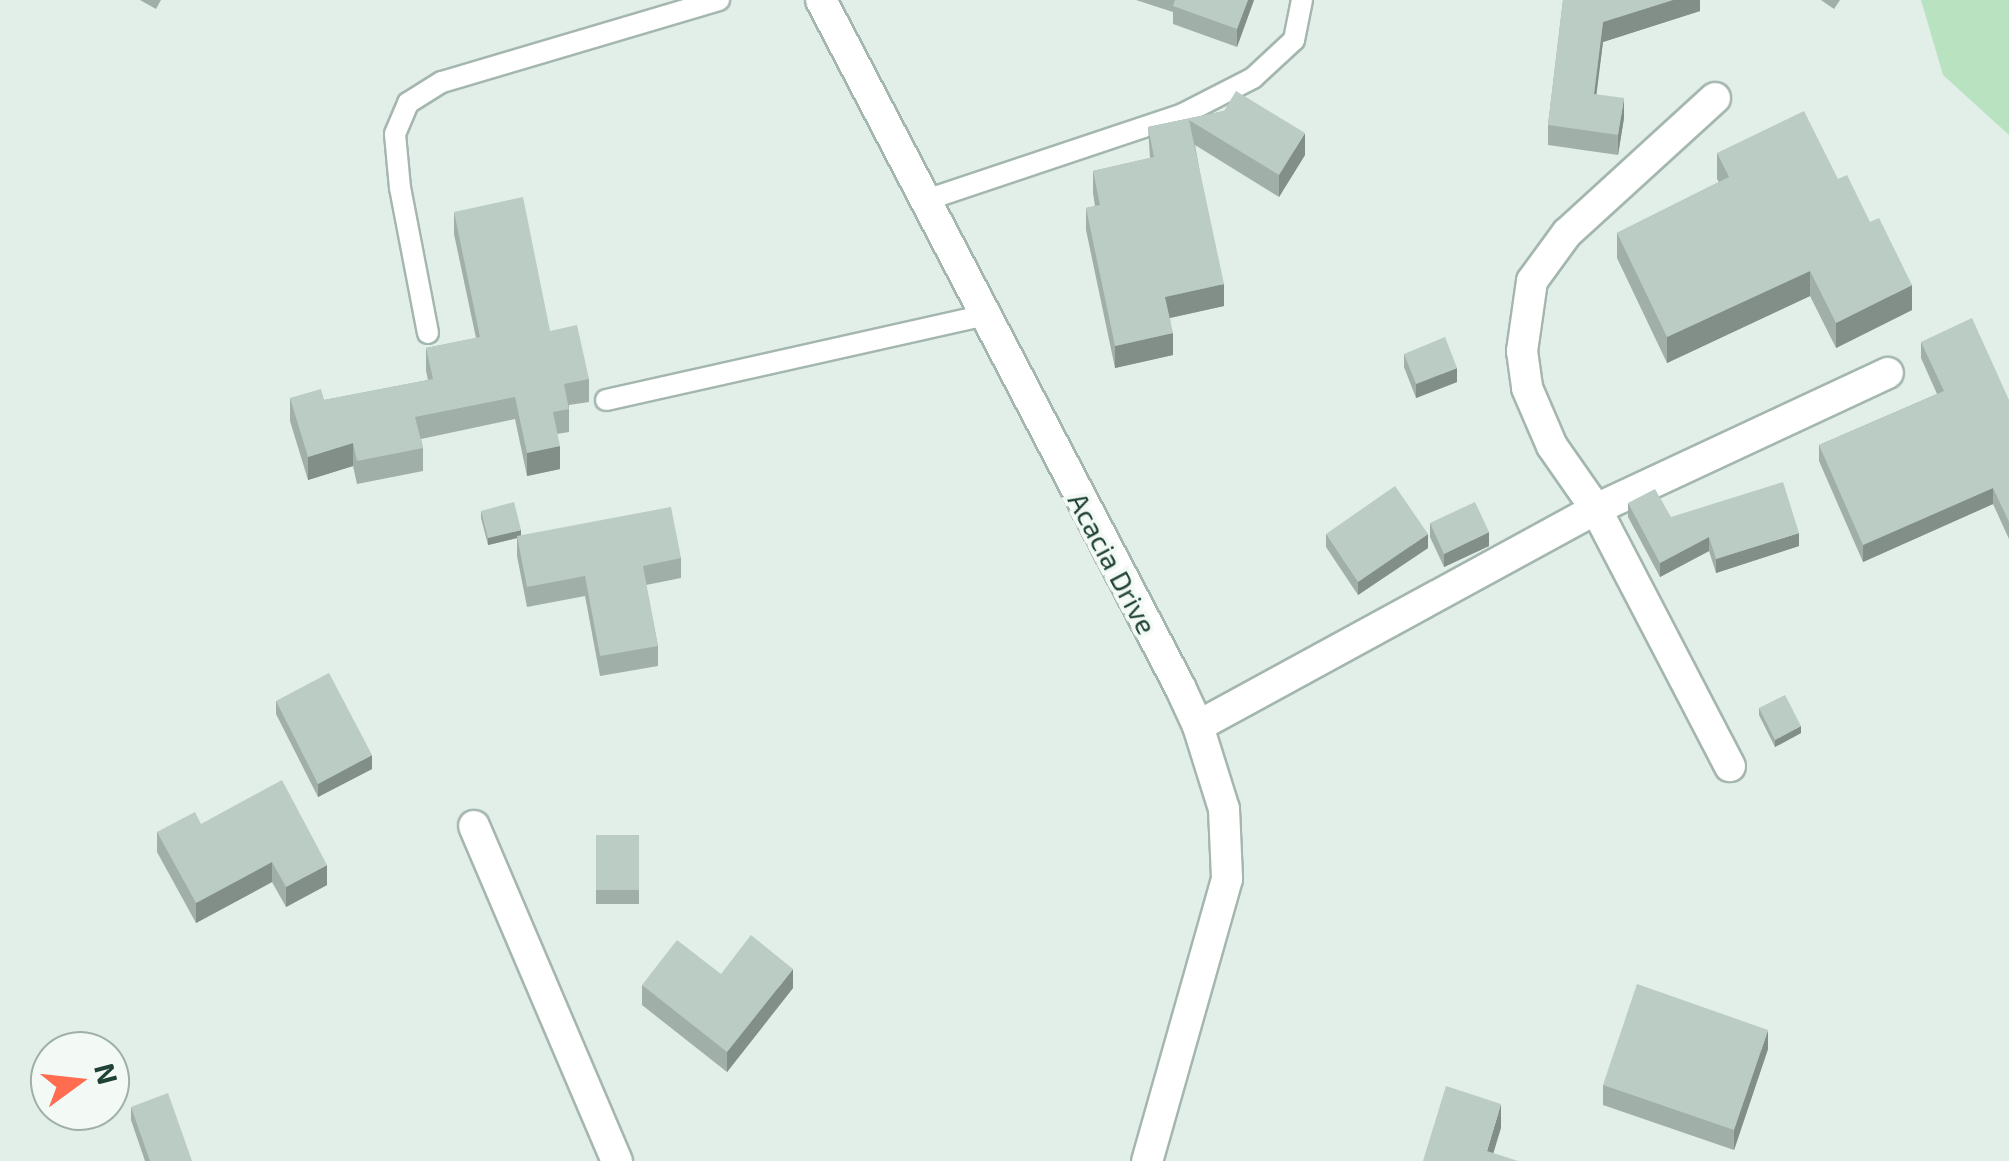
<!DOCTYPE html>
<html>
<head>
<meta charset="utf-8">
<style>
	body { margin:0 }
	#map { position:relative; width:2009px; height:1161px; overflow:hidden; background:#e2eee8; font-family:"Exo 2",sans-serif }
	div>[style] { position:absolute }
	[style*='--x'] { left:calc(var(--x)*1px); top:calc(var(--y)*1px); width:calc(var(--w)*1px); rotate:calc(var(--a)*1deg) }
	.green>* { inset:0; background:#b9e2c0 }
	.roads { filter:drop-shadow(2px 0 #a4b7af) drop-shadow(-2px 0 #a4b7af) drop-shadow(0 2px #a4b7af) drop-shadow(0 -2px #a4b7af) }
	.lane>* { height:20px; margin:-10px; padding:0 10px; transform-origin:10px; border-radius:10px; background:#fff }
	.street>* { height:30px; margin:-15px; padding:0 15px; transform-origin:15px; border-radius:15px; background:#fff }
	.wall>* { inset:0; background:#a0afa8 }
	.shaded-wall>* { inset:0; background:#828f88 }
	.building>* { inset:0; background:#baccc3 }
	span { translate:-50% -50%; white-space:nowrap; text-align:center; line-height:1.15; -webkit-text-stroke:8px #f3faf6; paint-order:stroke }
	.street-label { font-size:28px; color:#204236 }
	.north { position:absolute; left:30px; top:1031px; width:100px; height:100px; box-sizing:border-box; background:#f3faf6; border:2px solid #9fb0a9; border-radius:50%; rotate:75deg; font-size:28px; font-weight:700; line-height:40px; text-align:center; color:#204236 }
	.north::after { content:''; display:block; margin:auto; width:35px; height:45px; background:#ff6c4f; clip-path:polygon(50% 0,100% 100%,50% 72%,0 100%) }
</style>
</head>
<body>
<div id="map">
	<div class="green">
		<i style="clip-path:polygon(1921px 0,2009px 0,2009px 135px,1943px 75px)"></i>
	</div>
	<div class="roads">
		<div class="lane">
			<i style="--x:923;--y:201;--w:274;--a:-18.5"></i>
			<i style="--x:1183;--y:114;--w:79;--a:-27.2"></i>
			<i style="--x:1253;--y:78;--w:56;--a:-42.8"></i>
			<i style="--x:1294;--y:40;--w:41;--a:-78.7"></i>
			<i style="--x:428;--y:333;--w:148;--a:-100.9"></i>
			<i style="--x:400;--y:188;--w:54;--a:-95.3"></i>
			<i style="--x:395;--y:134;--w:34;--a:-67"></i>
			<i style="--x:408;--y:103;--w:40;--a:-32"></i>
			<i style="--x:442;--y:82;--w:289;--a:-16.5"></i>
			<i style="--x:606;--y:400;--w:385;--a:-12.6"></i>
		</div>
		<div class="street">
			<i style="--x:821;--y:0;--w:775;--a:62.41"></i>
			<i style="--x:1180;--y:687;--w:43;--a:65.2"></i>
			<i style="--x:1198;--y:726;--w:87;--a:72.6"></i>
			<i style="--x:1224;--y:809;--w:70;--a:87.5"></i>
			<i style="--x:1227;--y:879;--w:293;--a:105.8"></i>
			<i style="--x:1715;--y:98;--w:200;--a:137.6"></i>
			<i style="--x:1567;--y:233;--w:59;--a:126.1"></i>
			<i style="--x:1532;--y:281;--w:71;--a:98.1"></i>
			<i style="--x:1522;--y:351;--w:37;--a:82"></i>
			<i style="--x:1527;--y:388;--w:63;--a:66.7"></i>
			<i style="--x:1552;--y:446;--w:77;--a:55.1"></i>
			<i style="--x:1596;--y:509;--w:290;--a:62.5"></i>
			<i style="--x:1198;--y:726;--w:453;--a:-28.6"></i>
			<i style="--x:1596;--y:509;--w:322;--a:-25"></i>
			<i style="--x:474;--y:826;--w:364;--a:66.9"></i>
		</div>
	</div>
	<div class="wall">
		<i style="clip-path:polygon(140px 0,161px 0,156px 9px)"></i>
		<i style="clip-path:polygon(1136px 0,1254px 0,1237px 47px,1173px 24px,1173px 12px)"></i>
		<i style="clip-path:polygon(1563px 0,1700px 0,1700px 11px,1603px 42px,1596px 94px,1624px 118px,1618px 155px,1548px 145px,1548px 125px)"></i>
		<i style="clip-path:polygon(1821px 0,1840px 0,1834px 9px)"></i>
		<i style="clip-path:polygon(1224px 111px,1305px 155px,1279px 197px,1195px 145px,1224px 306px,1170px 318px,1173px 355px,1115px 368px,1086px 230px,1086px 208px,1095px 206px,1093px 193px,1093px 171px,1150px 158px,1148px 127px)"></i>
		<i style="clip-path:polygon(1717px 153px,1912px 310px,1836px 348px,1810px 296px,1667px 363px,1617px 258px,1617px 233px,1719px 182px,1717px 179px)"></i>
		<i style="clip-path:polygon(454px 212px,589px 379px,589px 402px,569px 405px,569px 432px,557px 434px,560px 469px,527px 476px,515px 419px,421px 439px,423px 448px,423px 471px,357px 484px,353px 466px,308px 480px,290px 421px,290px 398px,324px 400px,428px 380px,426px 371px,426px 348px,476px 338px,454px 234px)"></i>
		<i style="clip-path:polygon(1921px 342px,2009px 400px,2009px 539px,1993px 504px,1863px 562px,1819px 461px,1819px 445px,1937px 394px,1921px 358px)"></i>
		<i style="clip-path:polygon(1404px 354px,1457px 382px,1416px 398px,1404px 367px)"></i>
		<i style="clip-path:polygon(1628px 503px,1671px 517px,1799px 546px,1716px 573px,1709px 551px,1660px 577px,1628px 517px)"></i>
		<i style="clip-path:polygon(481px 511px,521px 536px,681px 558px,681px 578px,646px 585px,658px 646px,658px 666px,600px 676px,585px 596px,527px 607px,517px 556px,517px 538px,488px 545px,481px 518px)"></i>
		<i style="clip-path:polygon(1430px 523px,1489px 546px,1444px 567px,1430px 537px)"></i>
		<i style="clip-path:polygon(1326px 534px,1428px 548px,1358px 595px,1326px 547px)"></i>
		<i style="clip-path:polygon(276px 701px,372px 769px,318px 797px,276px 714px)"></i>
		<i style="clip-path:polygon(1759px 708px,1801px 733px,1775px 747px,1759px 715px)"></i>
		<i style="clip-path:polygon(201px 824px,327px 885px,286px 907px,272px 882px,196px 923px,157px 852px,157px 832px)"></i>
		<i style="clip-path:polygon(596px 835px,639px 835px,639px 904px,596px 904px)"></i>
		<i style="clip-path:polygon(642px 985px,793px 988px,727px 1072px,642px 1005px)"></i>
		<i style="clip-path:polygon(1768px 1049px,1734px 1150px,1603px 1105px,1603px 1085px)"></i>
		<i style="clip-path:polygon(131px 1107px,192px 1161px,145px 1161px,131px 1120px)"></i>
	</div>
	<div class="shaded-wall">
		<i style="clip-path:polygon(1248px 0,1254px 0,1237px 47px,1237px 29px)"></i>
		<i style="clip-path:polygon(1673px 0,1700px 0,1700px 11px,1603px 42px,1594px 114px,1594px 94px,1603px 22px)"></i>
		<i style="clip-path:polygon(1624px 98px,1624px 118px,1618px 155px,1618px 135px)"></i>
		<i style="clip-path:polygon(1305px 133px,1305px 155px,1279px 197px,1279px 175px)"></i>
		<i style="clip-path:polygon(1810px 271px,1810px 296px,1667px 363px,1667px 337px)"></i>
		<i style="clip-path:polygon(1224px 284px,1224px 306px,1165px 319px,1165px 297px)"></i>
		<i style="clip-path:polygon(1912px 285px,1912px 310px,1836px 348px,1836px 323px)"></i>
		<i style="clip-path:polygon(1173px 333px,1173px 355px,1115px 368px,1115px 346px)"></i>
		<i style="clip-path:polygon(1457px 368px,1457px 382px,1416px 398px,1416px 384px)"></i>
		<i style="clip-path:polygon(353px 443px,353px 466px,308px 480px,308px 457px)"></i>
		<i style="clip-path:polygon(560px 446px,560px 469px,527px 476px,527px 453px)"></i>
		<i style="clip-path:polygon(1993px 488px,1993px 504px,1863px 562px,1863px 545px)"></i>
		<i style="clip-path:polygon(521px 530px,521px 537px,488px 545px,488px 538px)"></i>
		<i style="clip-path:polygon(1489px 532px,1489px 546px,1444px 567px,1444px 554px)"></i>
		<i style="clip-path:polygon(1799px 533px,1799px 546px,1716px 573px,1716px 559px)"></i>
		<i style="clip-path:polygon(1428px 534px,1428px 548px,1358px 595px,1358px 582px)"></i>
		<i style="clip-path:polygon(1709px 537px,1709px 551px,1660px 577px,1660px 563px)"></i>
		<i style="clip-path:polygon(1801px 726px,1801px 733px,1775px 747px,1775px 740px)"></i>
		<i style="clip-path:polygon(372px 755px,372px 769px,318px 797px,318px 784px)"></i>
		<i style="clip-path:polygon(272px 862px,272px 882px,196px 923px,196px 903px)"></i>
		<i style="clip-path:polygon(327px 865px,327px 885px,286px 907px,286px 887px)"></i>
		<i style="clip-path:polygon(793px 969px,793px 988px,727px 1072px,727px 1052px)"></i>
		<i style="clip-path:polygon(1768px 1030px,1768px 1049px,1734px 1150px,1734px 1130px)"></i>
		<i style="clip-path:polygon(1501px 1104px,1501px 1128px,1491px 1161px,1487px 1151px)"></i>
	</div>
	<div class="building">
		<i style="clip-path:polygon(1175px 0,1248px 0,1237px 29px,1173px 6px)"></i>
		<i style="clip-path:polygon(1563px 0,1673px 0,1603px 22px,1594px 94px,1624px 98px,1618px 135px,1548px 125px)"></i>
		<i style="clip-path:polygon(1236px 91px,1305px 133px,1279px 175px,1189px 120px,1224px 284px,1165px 297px,1173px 333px,1115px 346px,1086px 208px,1100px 205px,1093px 171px,1154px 157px,1148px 127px,1224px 111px)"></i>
		<i style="clip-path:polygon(1804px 111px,1838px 179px,1847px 175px,1870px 222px,1879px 218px,1912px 285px,1836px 323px,1810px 271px,1667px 337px,1617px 233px,1729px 177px,1717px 153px)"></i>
		<i style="clip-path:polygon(523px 197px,550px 331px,577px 325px,589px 379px,564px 384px,569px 409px,553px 412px,560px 446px,527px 453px,515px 397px,415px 417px,423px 448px,357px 461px,353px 443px,308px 457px,290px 398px,321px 389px,324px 400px,433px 379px,426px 348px,480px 337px,454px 212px)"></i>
		<i style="clip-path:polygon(1972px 318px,2009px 400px,2009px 522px,1993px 488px,1863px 545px,1819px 445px,1944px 391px,1921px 342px)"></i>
		<i style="clip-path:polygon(1445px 337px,1457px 368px,1416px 384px,1404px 354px)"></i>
		<i style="clip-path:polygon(1783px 482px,1799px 533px,1716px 559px,1709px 537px,1660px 563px,1628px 503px,1655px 489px,1671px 517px)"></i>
		<i style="clip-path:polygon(1395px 486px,1428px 534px,1358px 582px,1326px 534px)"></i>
		<i style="clip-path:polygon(514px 502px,521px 530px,488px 538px,481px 511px)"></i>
		<i style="clip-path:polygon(1475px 502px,1489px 532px,1444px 554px,1430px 523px)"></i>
		<i style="clip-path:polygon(671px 507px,681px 558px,643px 566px,658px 646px,600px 656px,585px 576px,527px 587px,517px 536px)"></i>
		<i style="clip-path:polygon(329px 673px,372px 755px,318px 784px,276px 701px)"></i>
		<i style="clip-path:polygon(1785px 695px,1801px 726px,1775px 740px,1759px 708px)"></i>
		<i style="clip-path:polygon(282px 780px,327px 865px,286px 887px,272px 862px,196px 903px,157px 832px,195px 812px,201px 824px)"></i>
		<i style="clip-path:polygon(596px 835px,639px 835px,639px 890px,596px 890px)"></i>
		<i style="clip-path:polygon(751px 935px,793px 969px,727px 1052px,642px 985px,677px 940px,721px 974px)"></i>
		<i style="clip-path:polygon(1637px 984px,1768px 1030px,1734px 1130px,1603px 1085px)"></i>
		<i style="clip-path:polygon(1446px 1086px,1501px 1104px,1487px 1151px,1518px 1161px,1423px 1161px)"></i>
		<i style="clip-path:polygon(168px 1093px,192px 1161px,150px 1161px,131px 1107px)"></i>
	</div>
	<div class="street-label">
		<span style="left:1113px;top:563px;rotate:62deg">Acacia Drive</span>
	</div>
	<div class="north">N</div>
</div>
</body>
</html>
